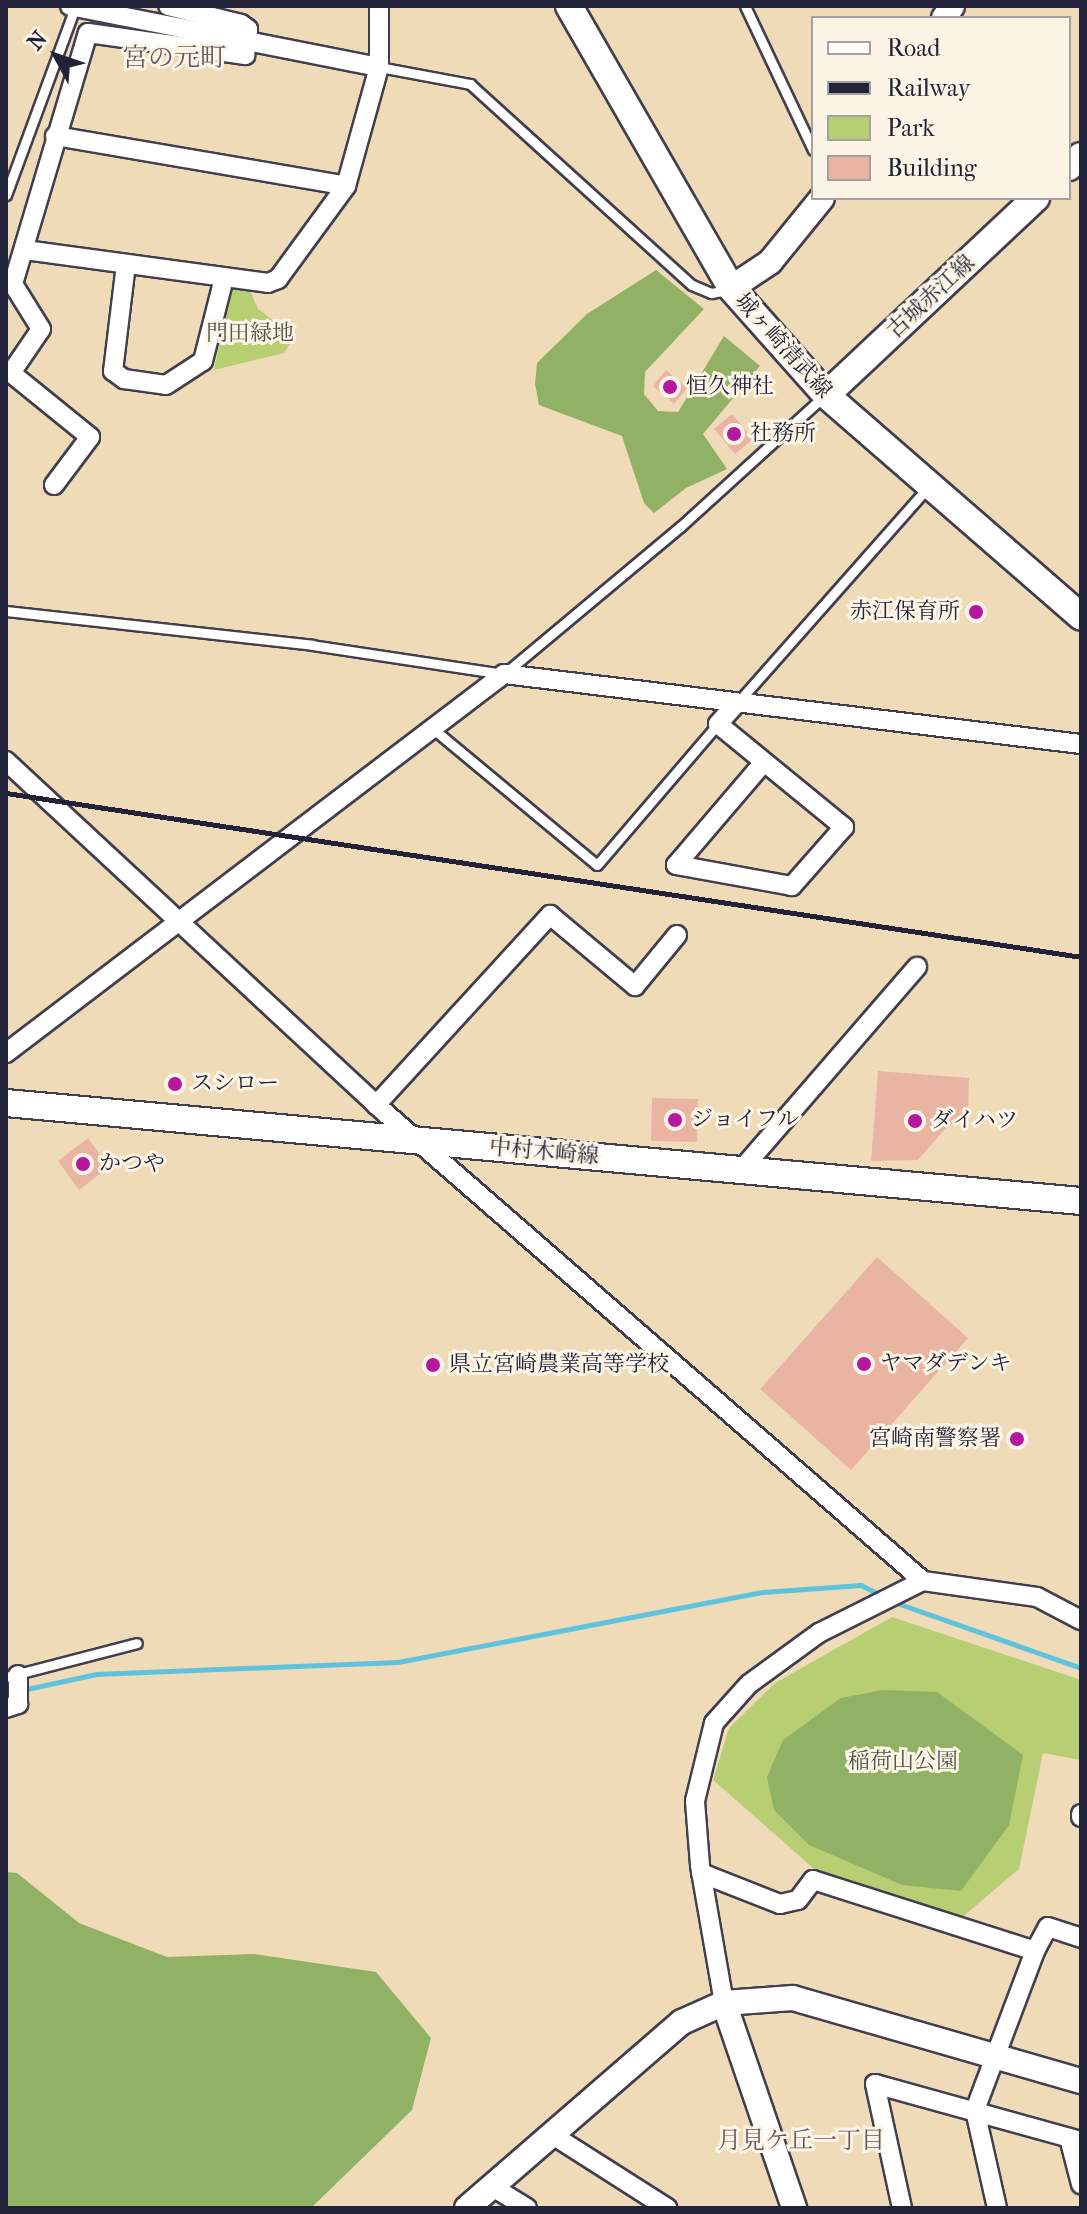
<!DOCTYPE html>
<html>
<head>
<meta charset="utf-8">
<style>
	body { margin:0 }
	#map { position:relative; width:1087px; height:2214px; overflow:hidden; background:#f0dbb9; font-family:"IM FELL French Canon","Noto Serif JP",serif }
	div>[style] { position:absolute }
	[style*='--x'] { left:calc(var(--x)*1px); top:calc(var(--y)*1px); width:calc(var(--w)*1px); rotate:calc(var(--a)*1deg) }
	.green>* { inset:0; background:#b7ce73 }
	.forest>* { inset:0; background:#91b165 }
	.stream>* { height:5px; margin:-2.5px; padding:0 2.5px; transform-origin:2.5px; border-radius:2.5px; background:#60c3dd }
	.building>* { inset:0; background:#eab4a2 }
	.roads { filter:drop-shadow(2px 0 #413e4e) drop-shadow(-2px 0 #413e4e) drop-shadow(0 2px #413e4e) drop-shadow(0 -2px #413e4e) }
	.service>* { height:9px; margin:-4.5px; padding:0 4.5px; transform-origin:4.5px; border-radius:4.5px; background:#fff }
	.minor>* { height:18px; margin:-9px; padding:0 9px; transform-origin:9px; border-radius:9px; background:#fff }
	.tertiary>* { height:24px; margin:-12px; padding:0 12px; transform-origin:12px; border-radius:12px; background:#fff }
	.secondary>* { height:26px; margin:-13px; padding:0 13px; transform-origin:13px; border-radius:13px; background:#fff }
	.rail>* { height:5px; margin:-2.5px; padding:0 2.5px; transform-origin:2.5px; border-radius:2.5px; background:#22223b }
	.dots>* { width:22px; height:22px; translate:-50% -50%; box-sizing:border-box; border:4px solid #fcf5e5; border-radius:50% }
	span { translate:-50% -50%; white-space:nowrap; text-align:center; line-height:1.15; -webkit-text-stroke:6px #fcf5e5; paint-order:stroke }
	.street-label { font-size:22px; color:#22223b }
	.park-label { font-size:22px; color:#4f564c }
	.poi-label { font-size:22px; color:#22223b }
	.left { translate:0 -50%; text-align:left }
	.right { translate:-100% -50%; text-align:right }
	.neighbourhood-label { font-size:24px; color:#68555f }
	.quarter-label { font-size:26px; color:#68555f }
	.frame { position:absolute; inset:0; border:8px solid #22223b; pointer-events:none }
	.legend { position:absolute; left:811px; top:16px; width:260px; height:184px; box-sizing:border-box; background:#fcf5e5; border:2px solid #a5a1a1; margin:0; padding:10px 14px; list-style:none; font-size:24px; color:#22223b }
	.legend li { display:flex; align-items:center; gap:16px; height:40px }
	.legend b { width:40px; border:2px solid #a5a1a1 }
	.north { position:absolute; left:16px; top:16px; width:80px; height:80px; -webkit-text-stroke:6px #fcf5e5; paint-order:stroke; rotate:310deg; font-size:22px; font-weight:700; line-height:32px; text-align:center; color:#22223b }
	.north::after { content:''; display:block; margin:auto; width:28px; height:36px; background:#22223b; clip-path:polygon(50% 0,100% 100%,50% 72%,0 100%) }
</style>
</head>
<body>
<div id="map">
	<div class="green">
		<i style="clip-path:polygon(231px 288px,250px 291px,258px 309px,295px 336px,284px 353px,214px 370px)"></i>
		<i style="clip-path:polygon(892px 1617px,1081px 1680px,1081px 1760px,1043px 1753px,1019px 1869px,960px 1919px,821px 1875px,713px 1780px,729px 1728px,775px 1683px)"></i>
	</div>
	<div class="forest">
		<i style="clip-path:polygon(656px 270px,704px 309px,645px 372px,644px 394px,658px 411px,678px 412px,724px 336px,760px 366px,703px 434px,727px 469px,686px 488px,654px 513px,644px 503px,622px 436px,539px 405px,535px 384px,537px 363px,587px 314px)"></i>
		<i style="clip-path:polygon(883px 1690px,937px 1692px,1023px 1755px,1009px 1825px,961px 1891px,902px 1885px,809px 1845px,774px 1810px,767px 1777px,783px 1740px,841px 1698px)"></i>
		<i style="clip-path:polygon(6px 1872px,17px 1873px,79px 1923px,167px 1957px,254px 1954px,376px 1972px,431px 2038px,412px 2110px,311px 2208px,6px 2208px)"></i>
	</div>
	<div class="stream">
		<i style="--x:894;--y:1602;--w:198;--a:19.4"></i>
		<i style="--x:22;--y:1690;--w:76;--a:-12.2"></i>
		<i style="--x:96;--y:1674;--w:302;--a:-2.3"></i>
		<i style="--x:398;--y:1662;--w:372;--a:-10.9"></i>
		<i style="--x:763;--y:1592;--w:98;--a:-4.1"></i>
		<i style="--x:861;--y:1585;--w:22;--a:27"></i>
	</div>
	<div class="building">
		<i style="clip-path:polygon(666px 370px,687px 388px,674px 404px,653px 386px)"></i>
		<i style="clip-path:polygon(732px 414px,753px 439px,735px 454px,714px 429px)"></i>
		<i style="clip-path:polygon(878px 1071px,969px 1078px,968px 1114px,945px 1129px,918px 1160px,871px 1161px)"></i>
		<i style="clip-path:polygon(652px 1098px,698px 1099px,697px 1142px,651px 1141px)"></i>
		<i style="clip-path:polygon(88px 1138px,109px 1167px,79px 1190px,58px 1161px)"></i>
		<i style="clip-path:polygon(877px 1257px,968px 1338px,851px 1470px,760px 1389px)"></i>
	</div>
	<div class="roads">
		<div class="service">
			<i style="--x:745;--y:6;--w:159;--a:64.7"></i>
			<i style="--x:379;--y:67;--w:93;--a:10.6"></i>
			<i style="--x:470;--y:84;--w:299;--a:42.2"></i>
			<i style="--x:692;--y:285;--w:21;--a:23"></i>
			<i style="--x:711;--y:293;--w:17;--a:-10"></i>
			<i style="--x:6;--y:195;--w:200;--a:-69.8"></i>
			<i style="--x:6;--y:611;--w:308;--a:6.3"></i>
			<i style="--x:312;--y:645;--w:194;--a:8.6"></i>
			<i style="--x:504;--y:674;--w:229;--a:-39.9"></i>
			<i style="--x:680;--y:527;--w:193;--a:-42.3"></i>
			<i style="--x:738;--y:702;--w:286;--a:-48.5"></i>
			<i style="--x:432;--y:728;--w:214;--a:39.7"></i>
			<i style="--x:597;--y:865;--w:186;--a:-49.4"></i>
			<i style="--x:6;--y:1677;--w:135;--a:-14.5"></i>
		</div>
		<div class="minor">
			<i style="--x:70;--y:6;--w:315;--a:11.2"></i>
			<i style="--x:55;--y:136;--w:295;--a:9.7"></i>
			<i style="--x:25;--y:250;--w:245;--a:7.7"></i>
			<i style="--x:268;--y:283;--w:11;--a:-22"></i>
			<i style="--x:278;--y:279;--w:115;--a:-53.8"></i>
			<i style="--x:346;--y:186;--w:123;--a:-74.5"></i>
			<i style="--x:379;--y:67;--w:61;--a:-90"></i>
			<i style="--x:126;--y:264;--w:108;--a:96.9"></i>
			<i style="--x:113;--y:371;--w:14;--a:36"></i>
			<i style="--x:124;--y:379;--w:42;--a:8.1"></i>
			<i style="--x:166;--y:385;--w:44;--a:-33"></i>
			<i style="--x:203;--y:361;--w:86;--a:-75.8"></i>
			<i style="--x:54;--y:485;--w:60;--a:-53.1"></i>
			<i style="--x:90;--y:437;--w:102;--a:-141"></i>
			<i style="--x:11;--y:373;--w:53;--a:-55.7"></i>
			<i style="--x:41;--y:329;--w:53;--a:-121.9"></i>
			<i style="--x:13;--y:284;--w:262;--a:-73.4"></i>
			<i style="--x:88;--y:33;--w:159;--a:8"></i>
			<i style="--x:245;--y:55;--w:26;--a:-83"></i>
			<i style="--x:248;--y:29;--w:9;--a:-144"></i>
			<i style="--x:241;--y:24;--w:75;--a:-166.1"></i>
			<i style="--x:736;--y:704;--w:27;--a:132"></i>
			<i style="--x:718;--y:724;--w:163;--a:39.3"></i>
			<i style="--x:844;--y:827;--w:79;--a:131.4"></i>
			<i style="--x:792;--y:886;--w:118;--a:-169.7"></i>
			<i style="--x:676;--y:865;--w:135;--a:-49.5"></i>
			<i style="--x:6;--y:761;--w:513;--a:42.87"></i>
			<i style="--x:382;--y:1110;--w:717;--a:41.04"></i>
			<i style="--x:6;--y:1053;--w:626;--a:-37.27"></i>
			<i style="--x:504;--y:674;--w:581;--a:6.92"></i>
			<i style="--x:376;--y:1105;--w:258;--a:-47.5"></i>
			<i style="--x:550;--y:915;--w:111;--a:39.9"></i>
			<i style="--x:635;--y:986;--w:66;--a:-50.5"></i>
			<i style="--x:741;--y:1170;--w:269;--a:-49.1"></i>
			<i style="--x:6;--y:1708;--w:13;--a:-18"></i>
			<i style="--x:18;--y:1704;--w:29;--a:-90"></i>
			<i style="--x:1081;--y:1814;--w:3;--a:90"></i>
			<i style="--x:701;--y:1873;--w:85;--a:21.4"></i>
			<i style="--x:780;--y:1904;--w:18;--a:-13"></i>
			<i style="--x:798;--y:1900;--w:25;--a:-53"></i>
			<i style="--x:813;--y:1880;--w:233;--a:17.7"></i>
			<i style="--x:1035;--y:1951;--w:27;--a:-62"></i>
			<i style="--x:1048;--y:1927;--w:35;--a:18"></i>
			<i style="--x:724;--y:2003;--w:140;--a:-99.9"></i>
			<i style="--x:700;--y:1865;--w:64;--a:-94.5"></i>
			<i style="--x:695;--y:1801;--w:80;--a:-76.3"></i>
			<i style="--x:714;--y:1723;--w:52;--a:-48.1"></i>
			<i style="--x:749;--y:1684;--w:87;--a:-36.1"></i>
			<i style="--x:819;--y:1633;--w:116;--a:-26.6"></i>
			<i style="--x:923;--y:1581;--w:115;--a:8"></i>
			<i style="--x:1037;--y:1597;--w:50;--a:27.6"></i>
			<i style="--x:551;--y:2134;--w:138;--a:32.5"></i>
			<i style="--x:1069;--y:2138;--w:48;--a:75.4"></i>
			<i style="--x:491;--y:2186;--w:42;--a:31.4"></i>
			<i style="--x:902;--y:2208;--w:127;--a:-102.3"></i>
			<i style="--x:875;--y:2084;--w:214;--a:15.5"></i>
			<i style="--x:997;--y:2208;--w:100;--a:-102.7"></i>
			<i style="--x:975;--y:2110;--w:170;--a:-69.3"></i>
		</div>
		<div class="tertiary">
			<i style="--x:944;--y:18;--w:14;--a:-56"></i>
			<i style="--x:731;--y:288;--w:47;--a:-33.7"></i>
			<i style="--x:770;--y:262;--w:82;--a:-50.9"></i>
			<i style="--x:724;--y:2003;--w:217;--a:71.1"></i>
			<i style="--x:467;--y:2208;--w:284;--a:-40.9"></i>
			<i style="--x:682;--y:2022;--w:46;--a:-24.3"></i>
			<i style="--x:724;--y:2003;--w:69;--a:-4.1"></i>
			<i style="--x:793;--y:1998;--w:300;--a:16.1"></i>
		</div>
		<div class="secondary">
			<i style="--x:569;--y:6;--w:325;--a:60.1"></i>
			<i style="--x:731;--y:288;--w:143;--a:48.4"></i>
			<i style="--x:826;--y:395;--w:338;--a:41"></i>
			<i style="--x:1069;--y:167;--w:16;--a:-43"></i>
			<i style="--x:826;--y:395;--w:288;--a:-43.2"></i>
			<i style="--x:6;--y:1103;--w:1079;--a:5.21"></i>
		</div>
	</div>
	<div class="rail">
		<i style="--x:6;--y:793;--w:1087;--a:8.67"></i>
	</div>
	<div class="dots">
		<i style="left:670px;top:387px;background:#b5179e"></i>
		<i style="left:734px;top:434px;background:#b5179e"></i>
		<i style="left:976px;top:612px;background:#b5179e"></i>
		<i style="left:175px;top:1084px;background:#b5179e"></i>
		<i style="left:675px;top:1120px;background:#b5179e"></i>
		<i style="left:915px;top:1121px;background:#b5179e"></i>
		<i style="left:83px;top:1164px;background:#b5179e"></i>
		<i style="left:864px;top:1364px;background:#b5179e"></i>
		<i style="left:433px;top:1365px;background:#b5179e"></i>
		<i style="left:1017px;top:1439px;background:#b5179e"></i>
	</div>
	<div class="street-label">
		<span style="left:931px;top:297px;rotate:-43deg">古城赤江線</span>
		<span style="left:783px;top:346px;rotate:48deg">城ヶ崎清武線</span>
		<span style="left:544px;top:1152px;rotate:5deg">中村木崎線</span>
	</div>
	<div class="park-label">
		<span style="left:250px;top:334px">門田緑地</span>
		<span style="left:903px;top:1762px">稲荷山公園</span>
	</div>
	<div class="poi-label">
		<span class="left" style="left:686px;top:387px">恒久神社</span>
		<span class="left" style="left:750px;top:434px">社務所</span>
		<span class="right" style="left:960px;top:612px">赤江保育所</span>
		<span class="left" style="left:191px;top:1084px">スシロー</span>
		<span class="left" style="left:691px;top:1120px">ジョイフル</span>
		<span class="left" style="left:931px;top:1121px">ダイハツ</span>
		<span class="left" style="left:99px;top:1164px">かつや</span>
		<span class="left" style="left:880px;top:1364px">ヤマダデンキ</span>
		<span class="left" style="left:449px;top:1365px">県立宮崎農業高等学校</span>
		<span class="right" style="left:1001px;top:1439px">宮崎南警察署</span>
	</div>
	<div class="neighbourhood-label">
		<span style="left:801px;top:2141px">月見ケ丘一丁目</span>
	</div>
	<div class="quarter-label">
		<span style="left:174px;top:58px">宮の元町</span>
	</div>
	<div class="frame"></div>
	<ul class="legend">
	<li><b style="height:10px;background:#fff"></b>Road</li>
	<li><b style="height:10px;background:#22223b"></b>Railway</li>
	<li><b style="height:22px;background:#b7ce73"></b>Park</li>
	<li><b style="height:22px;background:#eab4a2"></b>Building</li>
	</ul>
	<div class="north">N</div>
</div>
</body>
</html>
